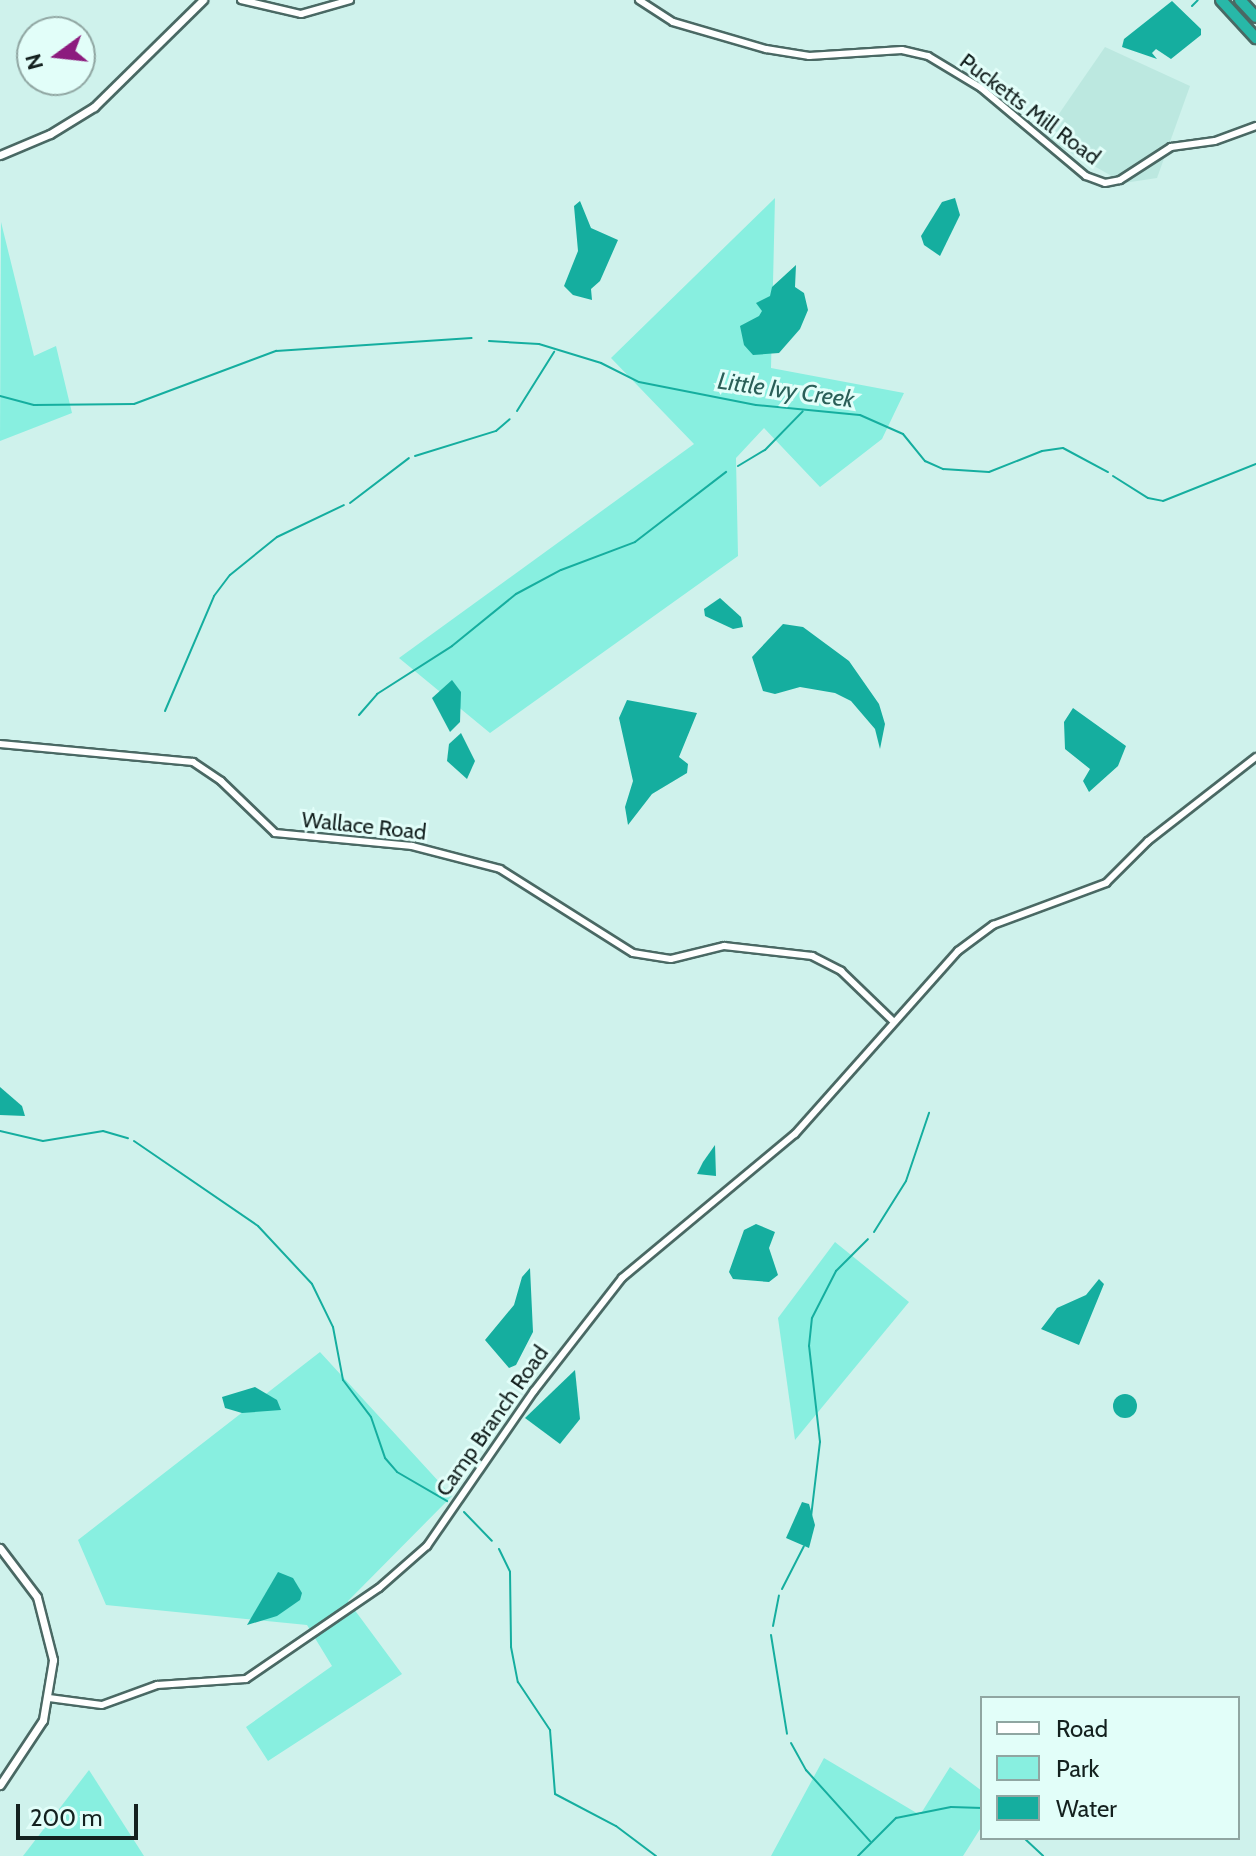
<!DOCTYPE html>
<html>
<head>
<meta charset="utf-8">
<style>
	body { margin:0 }
	#map { position:relative; width:1256px; height:1856px; overflow:hidden; background:#cff2ec; font-family:Cabin,sans-serif }
	div>[style] { position:absolute }
	[style*='--x'] { left:calc(var(--x)*1px); top:calc(var(--y)*1px); width:calc(var(--w)*1px); rotate:calc(var(--a)*1deg) }
	.built>* { inset:0; background:#bce8e0 }
	.green>* { inset:0; background:#88efe0 }
	.water>* { inset:0; background:#15ae9f }
	.round { border-radius:50% }
	.stream>* { height:2px; margin:-1px; padding:0 1px; transform-origin:1px; border-radius:1px; background:#15ae9f }
	.roads { filter:drop-shadow(2px 0 #4a6964) drop-shadow(-2px 0 #4a6964) drop-shadow(0 2px #4a6964) drop-shadow(0 -2px #4a6964) }
	.tertiary>* { height:6px; margin:-3px; padding:0 3px; transform-origin:3px; border-radius:3px; background:#fff }
	.secondary>* { height:7px; margin:-3.5px; padding:0 3.5px; transform-origin:3.5px; border-radius:3.5px; background:#fff }
	.motorway>* { height:10px; margin:-5px; padding:0 5px; transform-origin:5px; border-radius:5px; background:#28b8a8 }
	span { translate:-50% -50%; white-space:nowrap; text-align:center; line-height:1.15; -webkit-text-stroke:6px #e2fef9; paint-order:stroke }
	.street-label { font-size:22px; color:#14211f }
	.water-label { font-size:24px; color:#2a5f58; font-style:italic }
	.legend { position:absolute; left:980px; top:1696px; width:260px; height:144px; box-sizing:border-box; background:#e2fef9; border:2px solid #90a6a2; margin:0; padding:10px 14px; list-style:none; font-size:24px; color:#14211f }
	.legend li { display:flex; align-items:center; gap:16px; height:40px }
	.legend b { width:40px; border:2px solid #90a6a2 }
	.north { position:absolute; left:16px; top:16px; width:80px; height:80px; box-sizing:border-box; background:#e2fef9; border:2px solid #90a6a2; border-radius:50%; rotate:255deg; font-size:22px; font-weight:700; line-height:32px; text-align:center; color:#14211f }
	.north::after { content:''; display:block; margin:auto; width:28px; height:36px; background:#8c1b7e; clip-path:polygon(50% 0,100% 100%,50% 72%,0 100%) }
	.scale { position:absolute; left:16px; top:1804px; width:122px; height:36px; box-sizing:border-box; border:4px solid #14211f; border-top:0; padding-left:10px; font-size:24px; line-height:28px; white-space:nowrap; color:#14211f; -webkit-text-stroke:6px #e2fef9; paint-order:stroke }
</style>
</head>
<body>
<div id="map">
	<div class="built">
		<i style="clip-path:polygon(1105px 47px,1190px 86px,1157px 178px,1124px 183px,1043px 137px)"></i>
	</div>
	<div class="green">
		<i style="clip-path:polygon(775px 198px,771px 368px,904px 393px,882px 439px,820px 487px,764px 428px,736px 458px,738px 556px,490px 733px,399px 658px,694px 444px,611px 358px)"></i>
		<i style="clip-path:polygon(1px 222px,34px 356px,56px 346px,72px 413px,0 441px)"></i>
		<i style="clip-path:polygon(835px 1242px,909px 1302px,795px 1440px,778px 1318px)"></i>
		<i style="clip-path:polygon(320px 1352px,452px 1496px,348px 1601px,402px 1674px,268px 1761px,246px 1727px,332px 1666px,307px 1625px,106px 1605px,78px 1540px)"></i>
		<i style="clip-path:polygon(824px 1758px,920px 1815px,950px 1767px,982px 1791px,982px 1826px,963px 1856px,771px 1856px)"></i>
		<i style="clip-path:polygon(89px 1770px,144px 1856px,23px 1856px)"></i>
	</div>
	<div class="water">
		<i style="clip-path:polygon(1172px 1px,1201px 29px,1201px 35px,1171px 59px,1156px 49px,1152px 53px,1157px 59px,1122px 47px,1124px 39px)"></i>
		<i style="clip-path:polygon(955px 198px,960px 215px,940px 256px,924px 245px,921px 236px,942px 202px)"></i>
		<i style="clip-path:polygon(580px 201px,591px 228px,618px 240px,600px 281px,591px 289px,592px 300px,573px 295px,564px 286px,578px 251px,574px 206px)"></i>
		<i style="clip-path:polygon(796px 265px,795px 287px,804px 293px,808px 310px,800px 329px,779px 353px,753px 355px,744px 345px,740px 326px,759px 316px,762px 311px,756px 303px,770px 296px,772px 287px)"></i>
		<i style="clip-path:polygon(720px 598px,741px 617px,743px 627px,733px 629px,705px 616px,704px 609px)"></i>
		<i style="clip-path:polygon(783px 624px,803px 627px,849px 661px,879px 704px,885px 724px,880px 749px,875px 729px,851px 701px,835px 693px,800px 687px,775px 694px,763px 691px,752px 657px)"></i>
		<i style="clip-path:polygon(452px 680px,461px 692px,460px 722px,450px 732px,432px 698px)"></i>
		<i style="clip-path:polygon(627px 700px,697px 713px,679px 757px,688px 764px,687px 773px,652px 794px,628px 825px,625px 807px,633px 781px,619px 718px)"></i>
		<i style="clip-path:polygon(1073px 708px,1126px 746px,1118px 766px,1089px 792px,1083px 781px,1090px 769px,1065px 749px,1064px 722px)"></i>
		<i style="clip-path:polygon(461px 733px,475px 761px,467px 779px,447px 761px,449px 744px)"></i>
		<i style="clip-path:polygon(0 1087px,22px 1106px,25px 1116px,0 1115px)"></i>
		<i style="clip-path:polygon(715px 1145px,716px 1176px,697px 1174px,703px 1162px)"></i>
		<i style="clip-path:polygon(756px 1224px,775px 1232px,769px 1248px,778px 1275px,769px 1282px,733px 1279px,729px 1272px,744px 1230px)"></i>
		<i style="clip-path:polygon(530px 1268px,533px 1332px,516px 1365px,509px 1368px,485px 1340px,514px 1305px,522px 1277px)"></i>
		<i style="clip-path:polygon(1099px 1279px,1104px 1284px,1079px 1345px,1041px 1329px,1057px 1308px,1086px 1295px)"></i>
		<i style="clip-path:polygon(575px 1370px,580px 1419px,560px 1444px,525px 1418px)"></i>
		<i style="clip-path:polygon(255px 1387px,277px 1400px,281px 1410px,242px 1413px,225px 1408px,222px 1397px)"></i>
		<i class="round" style="left:1113px;top:1394px;width:24px;height:24px"></i>
		<i style="clip-path:polygon(802px 1502px,809px 1504px,815px 1525px,809px 1548px,786px 1538px)"></i>
		<i style="clip-path:polygon(278px 1572px,293px 1578px,302px 1593px,300px 1600px,277px 1616px,247px 1625px)"></i>
	</div>
	<div class="stream">
		<i style="--x:1192;--y:6;--w:8;--a:-45"></i>
		<i style="--x:489;--y:341;--w:50;--a:3.4"></i>
		<i style="--x:539;--y:344;--w:65;--a:17"></i>
		<i style="--x:601;--y:363;--w:42;--a:26.6"></i>
		<i style="--x:639;--y:382;--w:119;--a:11.1"></i>
		<i style="--x:756;--y:405;--w:104;--a:5.5"></i>
		<i style="--x:860;--y:415;--w:47;--a:23.8"></i>
		<i style="--x:903;--y:434;--w:35;--a:51"></i>
		<i style="--x:925;--y:461;--w:20;--a:24"></i>
		<i style="--x:943;--y:469;--w:46;--a:3.7"></i>
		<i style="--x:989;--y:472;--w:57;--a:-21.6"></i>
		<i style="--x:1042;--y:451;--w:21;--a:-8"></i>
		<i style="--x:1063;--y:448;--w:51;--a:28.1"></i>
		<i style="--x:0;--y:396;--w:35;--a:15"></i>
		<i style="--x:34;--y:405;--w:100;--a:-0.6"></i>
		<i style="--x:134;--y:404;--w:152;--a:-20.5"></i>
		<i style="--x:276;--y:351;--w:196;--a:-3.8"></i>
		<i style="--x:517;--y:411;--w:70;--a:-57.9"></i>
		<i style="--x:415;--y:456;--w:85;--a:-17.2"></i>
		<i style="--x:496;--y:431;--w:18;--a:-41"></i>
		<i style="--x:738;--y:466;--w:31;--a:-31"></i>
		<i style="--x:765;--y:450;--w:54;--a:-45.7"></i>
		<i style="--x:1113;--y:476;--w:41;--a:32.2"></i>
		<i style="--x:1148;--y:498;--w:15;--a:11"></i>
		<i style="--x:1163;--y:501;--w:100;--a:-21.7"></i>
		<i style="--x:350;--y:503;--w:74;--a:-37.3"></i>
		<i style="--x:165;--y:711;--w:125;--a:-66.9"></i>
		<i style="--x:214;--y:596;--w:26;--a:-53"></i>
		<i style="--x:230;--y:575;--w:60;--a:-39"></i>
		<i style="--x:277;--y:537;--w:74;--a:-25.5"></i>
		<i style="--x:359;--y:715;--w:28;--a:-49"></i>
		<i style="--x:377;--y:694;--w:89;--a:-32.6"></i>
		<i style="--x:452;--y:646;--w:82;--a:-39.1"></i>
		<i style="--x:516;--y:594;--w:51;--a:-28.1"></i>
		<i style="--x:561;--y:570;--w:79;--a:-20.7"></i>
		<i style="--x:635;--y:542;--w:115;--a:-37.6"></i>
		<i style="--x:0;--y:1131;--w:44;--a:13.1"></i>
		<i style="--x:43;--y:1141;--w:61;--a:-9.5"></i>
		<i style="--x:103;--y:1131;--w:26;--a:16"></i>
		<i style="--x:134;--y:1141;--w:150;--a:34.4"></i>
		<i style="--x:258;--y:1226;--w:79;--a:47"></i>
		<i style="--x:312;--y:1284;--w:48;--a:64"></i>
		<i style="--x:333;--y:1327;--w:54;--a:79.3"></i>
		<i style="--x:343;--y:1380;--w:46;--a:52.9"></i>
		<i style="--x:371;--y:1417;--w:43;--a:71.1"></i>
		<i style="--x:385;--y:1458;--w:18;--a:49"></i>
		<i style="--x:397;--y:1472;--w:58;--a:30.1"></i>
		<i style="--x:874;--y:1232;--w:60;--a:-57.9"></i>
		<i style="--x:906;--y:1181;--w:72;--a:-71.3"></i>
		<i style="--x:464;--y:1512;--w:40;--a:46"></i>
		<i style="--x:811;--y:1517;--w:76;--a:-83.2"></i>
		<i style="--x:820;--y:1442;--w:97;--a:-96.5"></i>
		<i style="--x:809;--y:1346;--w:28;--a:-84"></i>
		<i style="--x:812;--y:1318;--w:53;--a:-62.9"></i>
		<i style="--x:836;--y:1271;--w:45;--a:-45"></i>
		<i style="--x:499;--y:1549;--w:25;--a:64"></i>
		<i style="--x:510;--y:1572;--w:75;--a:89.2"></i>
		<i style="--x:511;--y:1647;--w:36;--a:79"></i>
		<i style="--x:518;--y:1682;--w:58;--a:56.3"></i>
		<i style="--x:550;--y:1730;--w:64;--a:85.5"></i>
		<i style="--x:555;--y:1794;--w:69;--a:27.7"></i>
		<i style="--x:616;--y:1826;--w:50;--a:36.9"></i>
		<i style="--x:782;--y:1589;--w:48;--a:-62.9"></i>
		<i style="--x:773;--y:1626;--w:31;--a:-79"></i>
		<i style="--x:771;--y:1635;--w:100;--a:80.8"></i>
		<i style="--x:791;--y:1743;--w:31;--a:61"></i>
		<i style="--x:806;--y:1770;--w:96;--a:48"></i>
		<i style="--x:1024;--y:1838;--w:26;--a:43"></i>
		<i style="--x:858;--y:1856;--w:54;--a:-45"></i>
		<i style="--x:896;--y:1818;--w:56;--a:-11.3"></i>
		<i style="--x:951;--y:1807;--w:31;--a:2"></i>
	</div>
	<div class="roads">
		<div class="tertiary">
			<i style="--x:241;--y:0;--w:62;--a:13.1"></i>
			<i style="--x:301;--y:14;--w:51;--a:-15.9"></i>
			<i style="--x:639;--y:0;--w:40;--a:32.9"></i>
			<i style="--x:673;--y:22;--w:97;--a:16.2"></i>
			<i style="--x:766;--y:49;--w:44;--a:9.2"></i>
			<i style="--x:809;--y:56;--w:93;--a:-3.7"></i>
			<i style="--x:902;--y:50;--w:27;--a:13"></i>
			<i style="--x:928;--y:56;--w:62;--a:31.1"></i>
			<i style="--x:981;--y:88;--w:137;--a:40"></i>
			<i style="--x:1086;--y:176;--w:20;--a:20"></i>
			<i style="--x:1105;--y:183;--w:15;--a:-11"></i>
			<i style="--x:1120;--y:180;--w:61;--a:-32.9"></i>
			<i style="--x:1171;--y:147;--w:44;--a:-7.8"></i>
			<i style="--x:1215;--y:141;--w:44;--a:-20.1"></i>
			<i style="--x:0;--y:744;--w:194;--a:5.3"></i>
			<i style="--x:193;--y:762;--w:34;--a:34"></i>
			<i style="--x:221;--y:781;--w:75;--a:43.9"></i>
			<i style="--x:275;--y:833;--w:138;--a:5.4"></i>
			<i style="--x:412;--y:846;--w:91;--a:14.6"></i>
			<i style="--x:500;--y:869;--w:157;--a:32.3"></i>
			<i style="--x:633;--y:953;--w:38;--a:9"></i>
			<i style="--x:671;--y:959;--w:55;--a:-13.8"></i>
			<i style="--x:724;--y:946;--w:89;--a:6.5"></i>
			<i style="--x:812;--y:956;--w:33;--a:27"></i>
			<i style="--x:841;--y:971;--w:71;--a:43.9"></i>
			<i style="--x:49;--y:1698;--w:53;--a:7.5"></i>
			<i style="--x:102;--y:1705;--w:59;--a:-20"></i>
			<i style="--x:157;--y:1685;--w:89;--a:-3.9"></i>
			<i style="--x:246;--y:1679;--w:161;--a:-34.4"></i>
			<i style="--x:379;--y:1588;--w:64;--a:-41.2"></i>
			<i style="--x:427;--y:1546;--w:188;--a:-55.4"></i>
			<i style="--x:534;--y:1391;--w:143;--a:-52.1"></i>
			<i style="--x:622;--y:1278;--w:225;--a:-39.8"></i>
			<i style="--x:795;--y:1134;--w:245;--a:-48.3"></i>
			<i style="--x:958;--y:951;--w:44;--a:-36.6"></i>
			<i style="--x:993;--y:925;--w:121;--a:-20.4"></i>
			<i style="--x:1106;--y:883;--w:59;--a:-45"></i>
			<i style="--x:1148;--y:841;--w:137;--a:-37.9"></i>
		</div>
		<div class="secondary">
			<i style="--x:0;--y:155;--w:54;--a:-22.8"></i>
			<i style="--x:50;--y:134;--w:52;--a:-31.5"></i>
			<i style="--x:94;--y:107;--w:153;--a:-44.5"></i>
			<i style="--x:0;--y:1548;--w:61;--a:52.9"></i>
			<i style="--x:37;--y:1597;--w:65;--a:75.7"></i>
			<i style="--x:53;--y:1660;--w:61;--a:99.5"></i>
			<i style="--x:43;--y:1720;--w:78;--a:123.5"></i>
		</div>
		<div class="motorway">
			<i style="--x:1221;--y:0;--w:52;--a:47.4"></i>
			<i style="--x:1240;--y:0;--w:23;--a:47"></i>
		</div>
	</div>
	<div class="street-label">
		<span style="left:1030px;top:109px;rotate:37deg">Pucketts Mill Road</span>
		<span style="left:364px;top:826px;rotate:6deg">Wallace Road</span>
		<span style="left:492px;top:1421px;rotate:-55deg">Camp Branch Road</span>
	</div>
	<div class="water-label">
		<span style="left:786px;top:390px;rotate:8deg">Little Ivy Creek</span>
	</div>
	<ul class="legend">
	<li><b style="height:10px;background:#fff"></b>Road</li>
	<li><b style="height:22px;background:#88efe0"></b>Park</li>
	<li><b style="height:22px;background:#15ae9f"></b>Water</li>
	</ul>
	<div class="north">N</div>
	<div class="scale">200 m</div>
</div>
</body>
</html>
